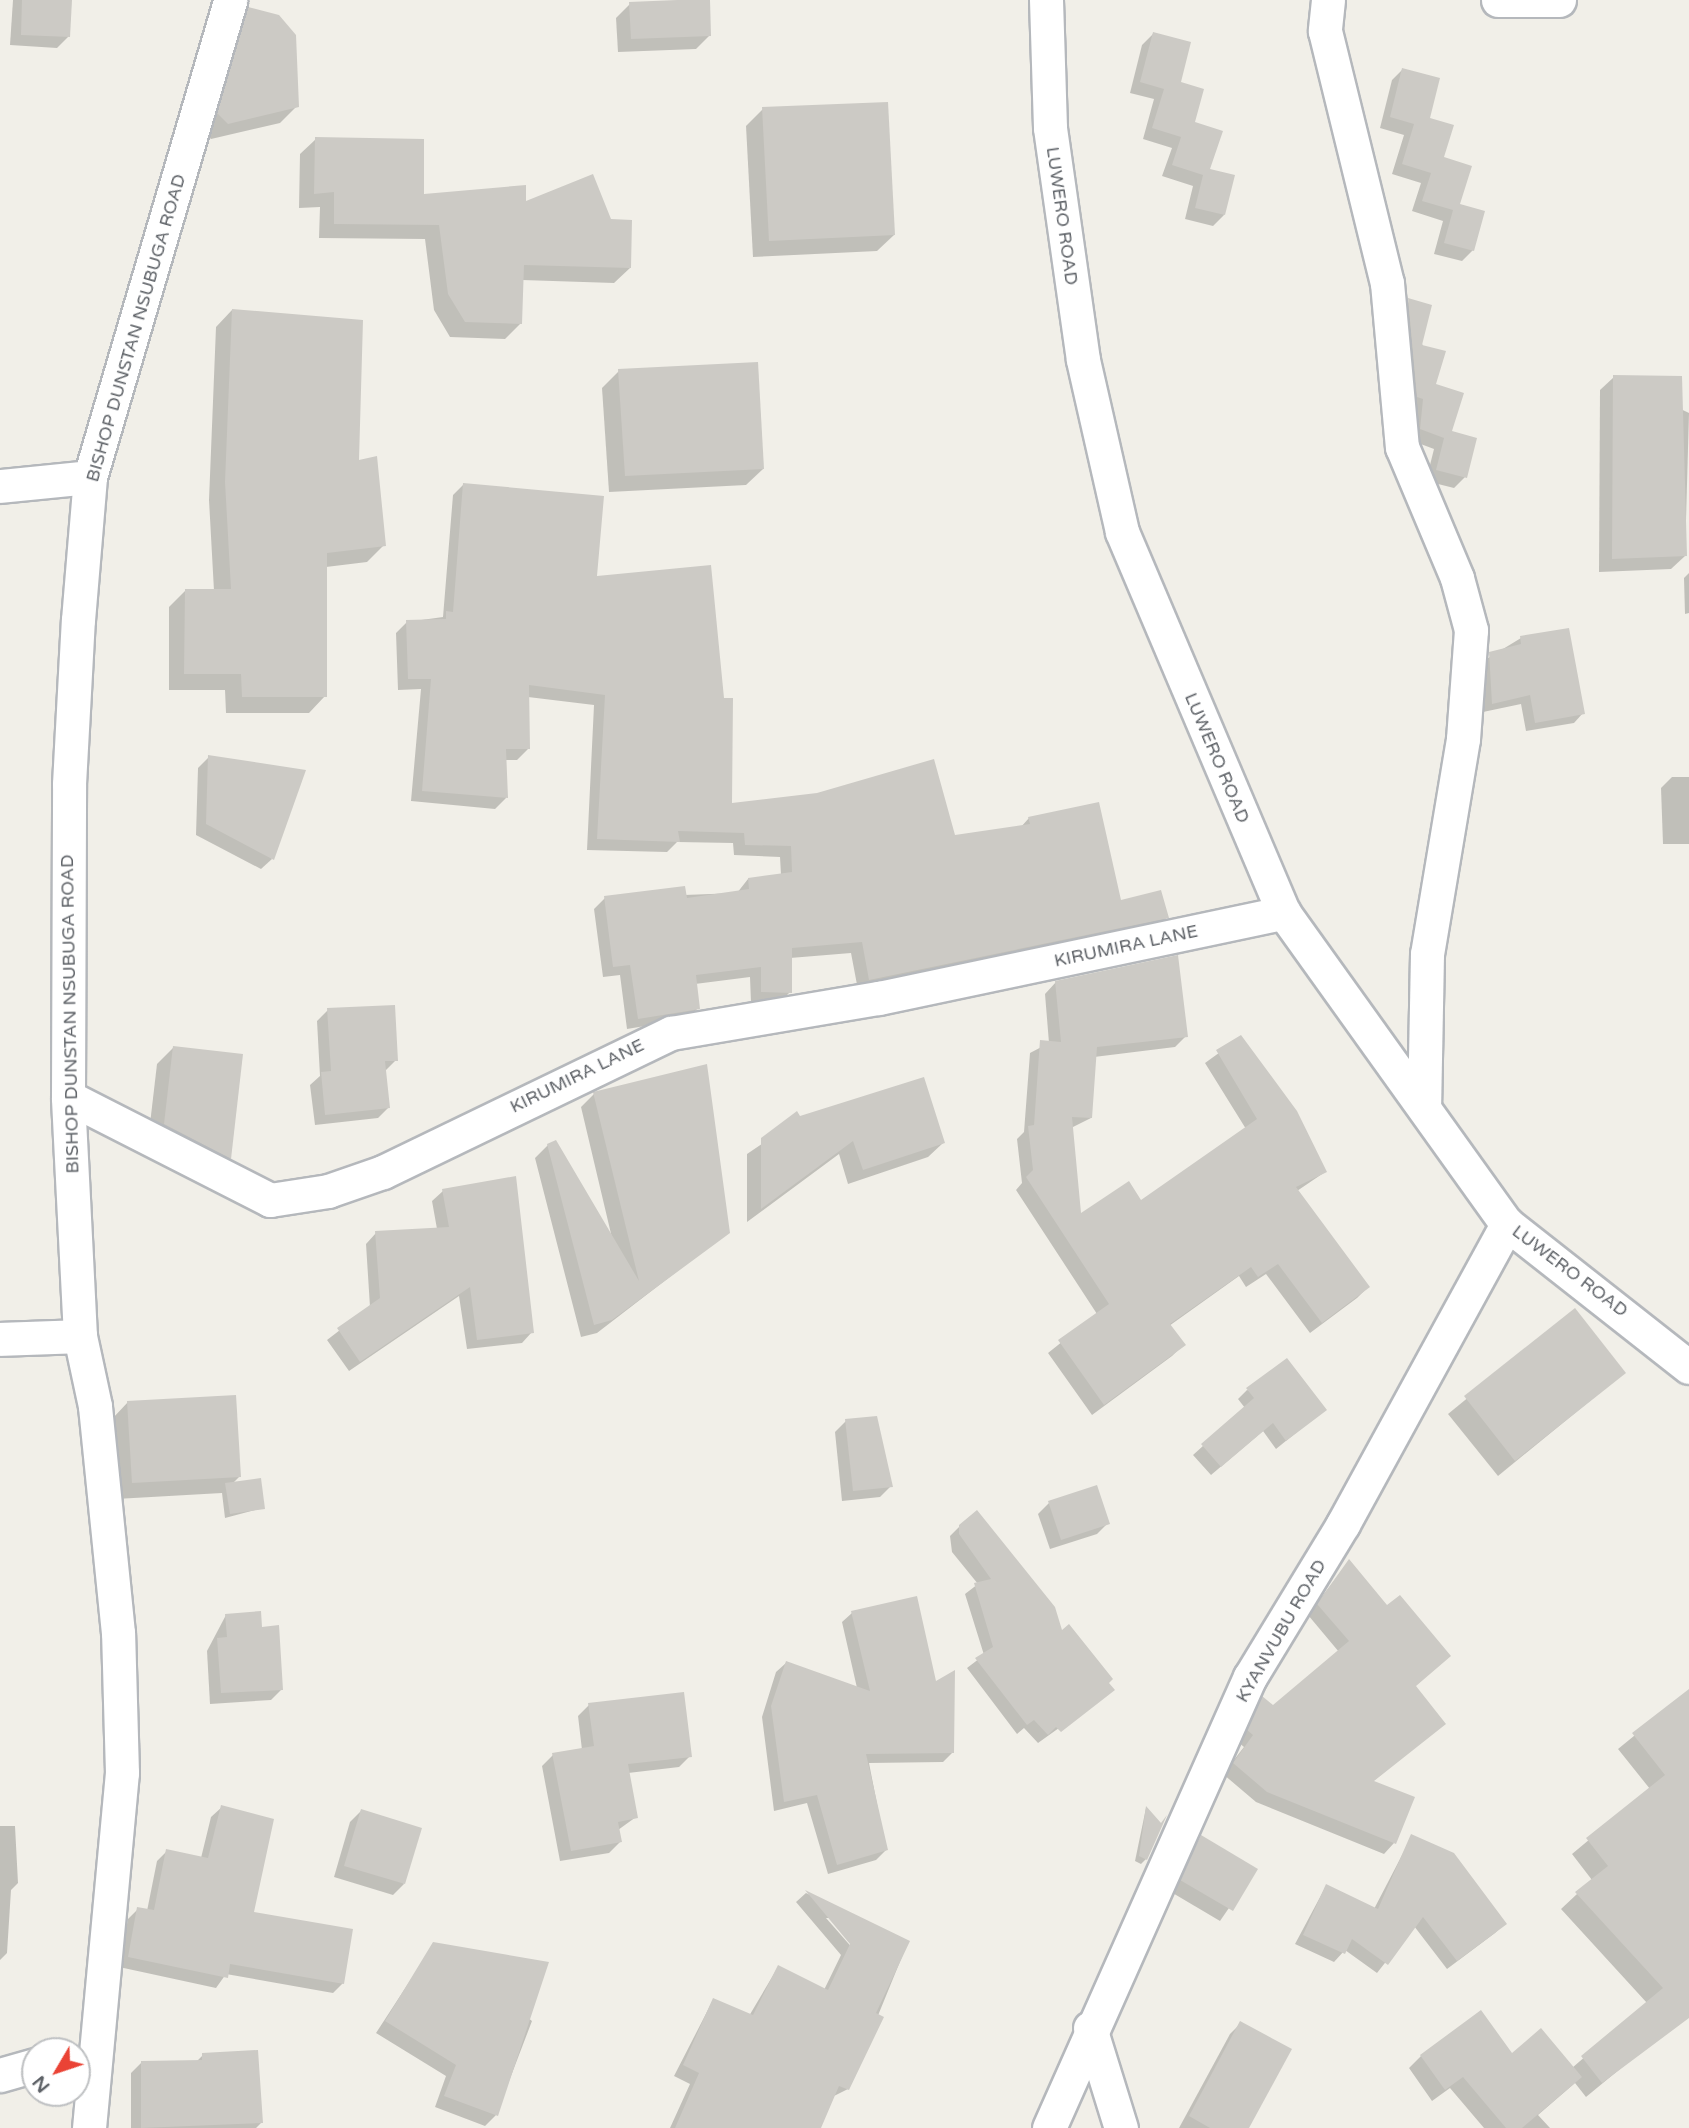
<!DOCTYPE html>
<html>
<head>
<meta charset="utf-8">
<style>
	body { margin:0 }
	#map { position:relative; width:1689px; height:2128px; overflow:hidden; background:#f1efe8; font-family:"Varela Round",sans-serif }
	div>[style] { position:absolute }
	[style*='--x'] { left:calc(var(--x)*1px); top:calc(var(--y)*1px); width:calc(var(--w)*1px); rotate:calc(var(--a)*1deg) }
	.shadow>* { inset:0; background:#0003 }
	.building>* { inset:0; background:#cccac5 }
	.roads { filter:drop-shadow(2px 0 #b5b8bc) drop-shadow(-2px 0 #b5b8bc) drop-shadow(0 2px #b5b8bc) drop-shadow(0 -2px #b5b8bc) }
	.street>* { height:33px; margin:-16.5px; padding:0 16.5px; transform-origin:16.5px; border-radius:16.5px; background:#fff }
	span { translate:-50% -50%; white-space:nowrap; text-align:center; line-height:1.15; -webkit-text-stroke:7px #fff; paint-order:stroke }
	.street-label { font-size:18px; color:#5f6368 }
	.north { position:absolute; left:21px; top:2037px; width:70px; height:70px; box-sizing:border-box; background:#fff; border:2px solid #bfc1c3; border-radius:50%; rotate:231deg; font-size:19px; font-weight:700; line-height:28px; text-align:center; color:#5f6368 }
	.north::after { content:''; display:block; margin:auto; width:24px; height:32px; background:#ea4335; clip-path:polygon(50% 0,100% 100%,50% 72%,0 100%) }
</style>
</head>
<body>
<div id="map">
	<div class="shadow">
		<i style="clip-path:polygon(13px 0,70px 0,68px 37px,57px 48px,10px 45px)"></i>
		<i style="clip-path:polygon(708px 0,710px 35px,696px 49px,618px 52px,616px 18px,630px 4px)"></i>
		<i style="clip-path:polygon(249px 9px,297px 106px,280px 123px,211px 139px,201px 130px,232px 25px)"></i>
		<i style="clip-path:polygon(1153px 34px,1179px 83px,1224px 215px,1213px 226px,1185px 219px,1193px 186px,1162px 176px,1172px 148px,1143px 139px,1154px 99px,1130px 93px,1142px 45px)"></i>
		<i style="clip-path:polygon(1403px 69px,1428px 119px,1473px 250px,1462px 261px,1434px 254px,1443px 221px,1412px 211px,1421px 183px,1392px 174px,1404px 135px,1380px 128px,1392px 80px)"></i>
		<i style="clip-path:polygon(763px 109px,894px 235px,877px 251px,753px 257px,746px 126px)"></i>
		<i style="clip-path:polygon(316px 139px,422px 195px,630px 268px,614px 283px,522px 280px,521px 323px,505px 339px,450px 337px,434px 310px,425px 239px,319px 238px,320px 207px,299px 208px,300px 154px)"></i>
		<i style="clip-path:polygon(1408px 300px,1465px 477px,1454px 488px,1426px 481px,1434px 449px,1410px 440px,1398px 311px)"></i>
		<i style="clip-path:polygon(232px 310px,357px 462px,384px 545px,367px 562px,326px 567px,325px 696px,309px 713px,226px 713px,225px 690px,169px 690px,169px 607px,186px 590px,214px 591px,209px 500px,216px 327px)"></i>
		<i style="clip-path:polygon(619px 371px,763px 469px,746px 485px,609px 492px,602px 388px)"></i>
		<i style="clip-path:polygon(1614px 377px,1689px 413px,1685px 556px,1671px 569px,1599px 572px,1600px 390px)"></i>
		<i style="clip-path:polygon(464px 484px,595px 578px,730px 805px,953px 837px,1020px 828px,1029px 818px,1119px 903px,1167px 917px,1156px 928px,858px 990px,851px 953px,790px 958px,790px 992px,779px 1003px,751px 1003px,750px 977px,695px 984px,698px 1008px,687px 1019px,627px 1029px,620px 975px,603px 977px,594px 909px,605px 898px,737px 893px,748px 879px,781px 875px,780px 857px,734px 855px,733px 843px,677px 842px,667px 852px,587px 850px,594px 705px,528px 697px,528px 749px,517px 760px,505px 760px,506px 798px,495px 809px,411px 801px,421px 689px,398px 690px,396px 633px,407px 622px,443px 617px,453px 495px)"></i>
		<i style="clip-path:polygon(1689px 573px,1689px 613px,1685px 614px,1684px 578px)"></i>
		<i style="clip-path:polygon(1521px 638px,1583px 713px,1574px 723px,1526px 731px,1521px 704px,1483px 712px,1480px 663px)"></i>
		<i style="clip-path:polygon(209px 757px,272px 859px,261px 869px,196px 835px,198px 768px)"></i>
		<i style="clip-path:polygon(1672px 777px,1689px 777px,1689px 844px,1663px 844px,1661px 788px)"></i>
		<i style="clip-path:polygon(1056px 982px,1186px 1036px,1175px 1047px,1094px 1057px,1091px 1118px,1071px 1128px,1079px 1216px,1141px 1203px,1246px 1129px,1205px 1063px,1241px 1037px,1325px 1172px,1297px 1191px,1368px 1287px,1357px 1298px,1310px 1333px,1266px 1274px,1246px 1287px,1239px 1276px,1169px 1326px,1183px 1345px,1172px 1356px,1092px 1415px,1048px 1353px,1097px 1314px,1016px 1190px,1022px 1183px,1017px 1139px,1024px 1132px,1030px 1053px,1049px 1043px,1045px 994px)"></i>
		<i style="clip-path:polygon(328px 1010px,396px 1060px,385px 1071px,389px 1107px,378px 1118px,315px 1125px,310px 1085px,320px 1076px,317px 1021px)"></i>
		<i style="clip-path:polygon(173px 1048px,230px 1158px,213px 1174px,148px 1141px,157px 1064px)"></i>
		<i style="clip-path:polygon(594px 1094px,728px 1232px,597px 1333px,581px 1337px,535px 1158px,548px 1145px,612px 1238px,581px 1107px)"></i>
		<i style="clip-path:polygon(800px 1118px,943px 1143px,928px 1157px,848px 1184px,839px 1154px,747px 1222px,747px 1154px)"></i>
		<i style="clip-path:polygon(443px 1191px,532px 1332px,522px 1343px,467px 1349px,459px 1296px,349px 1371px,327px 1340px,370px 1307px,366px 1244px,376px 1233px,437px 1229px,432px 1201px)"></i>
		<i style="clip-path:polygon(1574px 1311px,1624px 1373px,1498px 1476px,1448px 1414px)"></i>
		<i style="clip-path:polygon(1247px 1390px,1324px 1410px,1276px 1449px,1263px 1431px,1211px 1475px,1193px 1455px,1245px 1408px,1238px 1399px)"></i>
		<i style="clip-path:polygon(128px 1402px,239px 1477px,232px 1484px,263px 1508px,225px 1518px,222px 1493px,116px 1499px,112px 1419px)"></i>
		<i style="clip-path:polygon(846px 1421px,891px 1486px,880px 1497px,842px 1501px,835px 1432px)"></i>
		<i style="clip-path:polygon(1049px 1503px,1108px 1523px,1097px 1534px,1050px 1549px,1038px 1514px)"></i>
		<i style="clip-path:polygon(960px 1526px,1112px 1690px,1038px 1743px,1024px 1728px,1017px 1734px,967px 1668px,984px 1655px,965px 1594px,978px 1584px,952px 1552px,950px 1536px)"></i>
		<i style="clip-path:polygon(1349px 1561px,1387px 1608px,1449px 1656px,1414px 1687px,1444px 1723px,1372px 1782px,1394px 1843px,1384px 1854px,1256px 1802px,1223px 1774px,1244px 1747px,1238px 1742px,1252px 1709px,1263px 1699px,1273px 1708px,1339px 1652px,1308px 1615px)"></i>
		<i style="clip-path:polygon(852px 1613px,953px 1752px,943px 1762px,869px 1763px,886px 1850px,876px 1860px,828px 1874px,807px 1803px,774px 1811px,762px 1717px,776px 1672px,786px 1663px,857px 1688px,842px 1622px)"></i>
		<i style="clip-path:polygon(226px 1615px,282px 1689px,271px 1700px,210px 1704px,207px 1651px)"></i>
		<i style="clip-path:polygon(1689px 1691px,1689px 2012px,1586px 2097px,1575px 2083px,1538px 2115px,1550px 2128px,1484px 2128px,1450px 2088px,1432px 2101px,1409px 2068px,1421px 2056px,1512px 2055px,1572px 2068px,1647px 2003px,1561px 1909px,1592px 1880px,1572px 1854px,1650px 1789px,1618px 1749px)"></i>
		<i style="clip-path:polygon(589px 1705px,690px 1756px,679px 1767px,628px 1773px,636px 1817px,618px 1830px,620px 1842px,609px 1853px,560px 1861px,542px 1766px,553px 1755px,582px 1750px,578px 1716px)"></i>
		<i style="clip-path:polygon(222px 1807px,252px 1913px,343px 1983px,333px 1993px,226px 1974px,216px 1988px,119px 1967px,128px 1919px,138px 1909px,147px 1911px,157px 1861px,167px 1851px,201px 1858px,211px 1817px)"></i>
		<i style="clip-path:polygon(1146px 1808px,1146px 1859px,1141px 1864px,1135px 1861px)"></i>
		<i style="clip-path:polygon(361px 1811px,404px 1884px,393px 1895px,334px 1877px,350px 1822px)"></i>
		<i style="clip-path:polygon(0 1826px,15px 1826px,18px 1883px,11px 1890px,7px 1953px,0 1960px)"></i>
		<i style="clip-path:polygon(1412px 1836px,1504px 1924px,1495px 1933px,1447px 1969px,1414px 1926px,1377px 1973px,1345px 1950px,1334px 1962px,1295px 1944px,1326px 1886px,1374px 1909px)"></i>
		<i style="clip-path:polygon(1201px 1837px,1255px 1870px,1220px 1921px,1171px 1892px)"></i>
		<i style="clip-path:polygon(evenodd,806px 1893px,908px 1942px,848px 2089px,832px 2097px,819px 2128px,670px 2128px,690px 2084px,674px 2076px,713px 2000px,749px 2016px,778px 1967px,824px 1990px,841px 1955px,796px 1902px,806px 1893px,826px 1918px,831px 1918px,857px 1949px,855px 1951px,826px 1918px)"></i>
		<i style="clip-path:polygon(434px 1944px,532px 2021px,496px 2115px,485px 2126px,435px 2107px,446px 2076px,376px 2033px)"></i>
		<i style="clip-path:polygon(1241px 2023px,1247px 2128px,1179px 2128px,1230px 2034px)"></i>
		<i style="clip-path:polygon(203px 2055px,261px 2123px,256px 2128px,131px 2128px,131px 2073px,142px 2062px,196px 2062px)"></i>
	</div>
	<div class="building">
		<i style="clip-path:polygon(22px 0,72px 0,70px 37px,21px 35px)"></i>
		<i style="clip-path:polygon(677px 0,710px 0,711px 36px,631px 39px,629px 2px)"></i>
		<i style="clip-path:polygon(248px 7px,279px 15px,296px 35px,299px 107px,228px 124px,217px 113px)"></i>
		<i style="clip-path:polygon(1153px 32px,1191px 42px,1181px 82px,1204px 89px,1195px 122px,1223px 131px,1210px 169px,1235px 175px,1225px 215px,1195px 208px,1203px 175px,1172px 165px,1181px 137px,1152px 128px,1164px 89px,1140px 82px)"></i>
		<i style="clip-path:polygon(1402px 68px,1440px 78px,1430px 118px,1454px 125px,1444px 157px,1472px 166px,1460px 204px,1485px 211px,1474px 251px,1444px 243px,1453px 210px,1422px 201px,1431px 173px,1402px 164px,1414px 124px,1390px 117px)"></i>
		<i style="clip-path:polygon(888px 102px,895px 235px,769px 241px,762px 107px)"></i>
		<i style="clip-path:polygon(315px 137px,424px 139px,424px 194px,526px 185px,526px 201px,593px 174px,611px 219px,632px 220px,631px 268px,524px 265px,522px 324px,465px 322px,448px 294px,439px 225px,334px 224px,334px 192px,314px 194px)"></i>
		<i style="clip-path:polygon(1408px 298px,1432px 305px,1422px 345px,1446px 351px,1436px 384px,1464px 393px,1452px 431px,1477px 438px,1467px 478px,1436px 470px,1444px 438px,1420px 429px,1423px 399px,1417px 397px)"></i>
		<i style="clip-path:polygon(232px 309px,363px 320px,359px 460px,377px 456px,386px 546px,327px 553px,327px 697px,242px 697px,241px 674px,184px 674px,185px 589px,231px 589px,225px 482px)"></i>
		<i style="clip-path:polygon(758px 362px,764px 469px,625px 476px,618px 369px)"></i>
		<i style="clip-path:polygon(1613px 375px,1682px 376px,1687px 556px,1612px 559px)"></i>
		<i style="clip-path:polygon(463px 483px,604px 496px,597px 576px,711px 565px,724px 698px,733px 698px,732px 803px,817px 793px,934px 759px,955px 835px,1030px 824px,1028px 817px,1099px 802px,1121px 900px,1161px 890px,1169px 918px,869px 980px,862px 942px,792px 948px,792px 993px,761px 992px,761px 967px,696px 975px,700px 1009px,638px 1019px,630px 965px,613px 967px,604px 896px,685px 886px,687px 898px,749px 889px,748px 878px,792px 872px,791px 846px,745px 845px,744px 833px,678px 831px,680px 842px,597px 839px,605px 695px,529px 685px,530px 749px,506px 749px,508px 798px,422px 791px,431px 679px,408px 679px,406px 620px,446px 619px,446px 611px,453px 612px)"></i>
		<i style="clip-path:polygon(1569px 628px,1585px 714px,1535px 723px,1530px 695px,1492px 704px,1489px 652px,1521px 644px,1520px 636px)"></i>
		<i style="clip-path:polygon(208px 755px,306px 770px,274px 860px,206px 824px)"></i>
		<i style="clip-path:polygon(1178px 955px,1188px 1037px,1097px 1047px,1092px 1118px,1072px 1117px,1081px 1213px,1129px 1181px,1141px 1200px,1257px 1119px,1216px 1050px,1241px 1035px,1297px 1111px,1327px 1172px,1296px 1187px,1370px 1287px,1322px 1323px,1278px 1264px,1258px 1277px,1251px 1267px,1170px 1324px,1186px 1345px,1104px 1405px,1058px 1340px,1109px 1304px,1026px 1177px,1033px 1170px,1028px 1126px,1034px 1125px,1040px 1040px,1061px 1042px,1055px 981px)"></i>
		<i style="clip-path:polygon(395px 1005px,398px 1061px,385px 1061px,390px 1108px,325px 1115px,321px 1072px,331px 1071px,327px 1008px)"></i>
		<i style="clip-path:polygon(173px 1046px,243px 1054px,231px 1159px,164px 1124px)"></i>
		<i style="clip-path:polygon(707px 1064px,730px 1233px,612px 1320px,594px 1325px,547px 1144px,556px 1140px,639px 1281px,593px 1092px)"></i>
		<i style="clip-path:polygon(924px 1077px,945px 1143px,863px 1170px,853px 1141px,761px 1209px,761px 1138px,797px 1111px,800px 1116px)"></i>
		<i style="clip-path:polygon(516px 1176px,534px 1333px,477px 1340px,470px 1287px,360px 1362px,337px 1328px,380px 1298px,375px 1231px,449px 1227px,442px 1189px)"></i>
		<i style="clip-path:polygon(1575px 1308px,1626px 1373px,1515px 1461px,1464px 1396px)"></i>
		<i style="clip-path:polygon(1287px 1358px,1327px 1410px,1286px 1441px,1273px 1423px,1221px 1467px,1201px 1444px,1254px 1398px,1246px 1388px)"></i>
		<i style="clip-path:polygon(236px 1395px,241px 1477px,132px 1483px,127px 1401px)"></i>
		<i style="clip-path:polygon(877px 1416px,893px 1487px,853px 1491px,845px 1419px)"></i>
		<i style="clip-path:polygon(261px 1478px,265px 1509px,230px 1514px,225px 1483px)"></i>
		<i style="clip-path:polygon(1097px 1485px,1110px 1524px,1061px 1540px,1048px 1501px)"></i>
		<i style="clip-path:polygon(977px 1510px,1055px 1607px,1062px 1630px,1069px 1624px,1113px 1679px,1109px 1683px,1115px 1690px,1061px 1732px,1056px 1727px,1048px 1735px,1034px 1720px,1027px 1725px,975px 1658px,993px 1647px,974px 1583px,991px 1579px,959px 1534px,959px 1525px)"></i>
		<i style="clip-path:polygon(1349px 1559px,1387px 1605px,1400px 1595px,1451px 1656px,1416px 1686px,1446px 1724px,1374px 1781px,1415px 1797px,1396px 1844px,1267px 1792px,1233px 1763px,1253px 1735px,1247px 1730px,1262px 1696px,1273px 1705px,1349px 1641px,1317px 1604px)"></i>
		<i style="clip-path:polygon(917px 1596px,936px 1681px,955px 1670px,954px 1753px,866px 1754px,888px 1850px,837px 1865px,817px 1795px,784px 1802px,771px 1706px,786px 1661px,870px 1691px,851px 1611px)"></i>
		<i style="clip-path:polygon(261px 1611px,262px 1627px,279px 1625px,283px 1690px,221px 1693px,217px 1638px,227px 1637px,225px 1614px)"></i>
		<i style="clip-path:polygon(1689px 1689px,1689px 2018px,1602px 2083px,1581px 2056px,1663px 1988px,1575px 1892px,1608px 1866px,1586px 1838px,1665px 1775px,1632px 1733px)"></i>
		<i style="clip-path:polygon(684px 1692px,692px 1757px,628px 1764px,638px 1818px,618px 1822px,622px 1842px,571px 1851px,552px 1753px,594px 1746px,588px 1703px)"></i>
		<i style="clip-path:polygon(221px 1805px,274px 1819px,254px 1912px,353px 1929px,344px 1984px,230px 1964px,228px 1978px,128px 1957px,137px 1907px,154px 1910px,166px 1849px,208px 1858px)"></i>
		<i style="clip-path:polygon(1146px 1806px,1161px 1823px,1167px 1815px,1147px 1860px,1139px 1856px)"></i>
		<i style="clip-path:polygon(361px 1809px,422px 1828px,405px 1884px,344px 1866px)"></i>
		<i style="clip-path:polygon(1411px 1834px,1454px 1853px,1507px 1924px,1457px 1961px,1423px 1917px,1388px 1965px,1352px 1939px,1345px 1954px,1303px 1935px,1326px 1884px,1378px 1909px)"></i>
		<i style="clip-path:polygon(1201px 1835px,1258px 1869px,1233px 1911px,1180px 1880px)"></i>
		<i style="clip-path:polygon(805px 1890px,910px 1941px,876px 2013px,884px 2017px,849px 2090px,839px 2086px,821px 2128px,675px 2128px,699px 2073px,683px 2065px,713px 1998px,753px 2015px,778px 1965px,828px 1990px,850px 1944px)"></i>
		<i style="clip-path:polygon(433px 1942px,549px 1962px,498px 2116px,444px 2096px,456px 2065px,385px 2021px)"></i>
		<i style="clip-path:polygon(1481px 2010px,1512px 2053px,1541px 2028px,1582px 2077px,1522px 2128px,1506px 2128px,1463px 2077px,1445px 2090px,1420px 2055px)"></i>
		<i style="clip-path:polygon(1240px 2021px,1292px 2049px,1249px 2128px,1210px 2128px,1189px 2116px)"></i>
		<i style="clip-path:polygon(258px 2050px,263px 2123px,141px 2128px,141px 2061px,202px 2060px,202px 2053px)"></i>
	</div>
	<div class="roads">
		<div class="street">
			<i style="--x:1046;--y:0;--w:128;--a:88.2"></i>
			<i style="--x:1050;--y:128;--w:234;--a:81.9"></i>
			<i style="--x:1083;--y:360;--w:176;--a:77.2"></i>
			<i style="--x:1122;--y:532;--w:414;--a:67"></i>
			<i style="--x:1284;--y:913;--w:383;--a:54.4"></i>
			<i style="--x:1507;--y:1224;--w:231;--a:38.2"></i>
			<i style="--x:1328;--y:0;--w:31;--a:96"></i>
			<i style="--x:1325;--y:31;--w:260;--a:76.2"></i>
			<i style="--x:1387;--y:283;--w:165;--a:84.8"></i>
			<i style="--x:1402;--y:447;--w:142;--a:67.2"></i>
			<i style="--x:1457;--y:578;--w:54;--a:74.9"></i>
			<i style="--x:1471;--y:630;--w:109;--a:94.2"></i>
			<i style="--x:1463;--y:739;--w:218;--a:99.5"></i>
			<i style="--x:1427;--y:954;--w:151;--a:91.1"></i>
			<i style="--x:1498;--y:0;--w:61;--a:0"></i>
			<i style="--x:0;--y:486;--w:90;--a:-5.7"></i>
			<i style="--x:68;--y:1097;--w:227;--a:27"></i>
			<i style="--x:270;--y:1200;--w:59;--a:-8.8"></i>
			<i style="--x:328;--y:1191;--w:58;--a:-19.1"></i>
			<i style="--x:383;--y:1172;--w:320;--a:-25.8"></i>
			<i style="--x:671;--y:1033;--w:211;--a:-9.6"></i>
			<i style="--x:879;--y:998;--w:414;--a:-11.9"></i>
			<i style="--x:0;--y:1339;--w:80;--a:-2.1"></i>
			<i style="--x:1090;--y:2028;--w:105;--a:72.8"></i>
			<i style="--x:0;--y:2075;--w:36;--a:-16"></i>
			<i style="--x:89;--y:2128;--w:357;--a:-84.7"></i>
			<i style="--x:122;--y:1773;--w:140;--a:-91.6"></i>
			<i style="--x:118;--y:1633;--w:228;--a:-95.8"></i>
			<i style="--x:95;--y:1406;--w:72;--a:-102.1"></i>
			<i style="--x:80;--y:1336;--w:239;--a:-92.9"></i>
			<i style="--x:68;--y:1097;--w:313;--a:-89.8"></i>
			<i style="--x:69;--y:784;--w:164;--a:-86.9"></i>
			<i style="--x:78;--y:620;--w:144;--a:-85.2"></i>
			<i style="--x:90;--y:477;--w:497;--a:-73.6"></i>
			<i style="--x:1049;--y:2128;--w:494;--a:-66"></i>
			<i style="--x:1250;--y:1677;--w:179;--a:-58.7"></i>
			<i style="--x:1343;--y:1524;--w:342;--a:-61.3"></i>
		</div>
	</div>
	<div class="street-label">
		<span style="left:1062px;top:216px;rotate:82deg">LUWERO ROAD</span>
		<span style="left:136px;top:328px;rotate:-74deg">BISHOP DUNSTAN NSUBUGA ROAD</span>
		<span style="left:1217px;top:758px;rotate:67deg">LUWERO ROAD</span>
		<span style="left:1126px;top:946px;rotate:-12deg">KIRUMIRA LANE</span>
		<span style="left:70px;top:1014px;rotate:-91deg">BISHOP DUNSTAN NSUBUGA ROAD</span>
		<span style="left:577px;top:1076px;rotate:-26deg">KIRUMIRA LANE</span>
		<span style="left:1570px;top:1271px;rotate:37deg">LUWERO ROAD</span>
		<span style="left:1281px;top:1631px;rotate:-60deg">KYANVUBU ROAD</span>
	</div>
	<div class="north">N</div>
</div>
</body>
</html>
